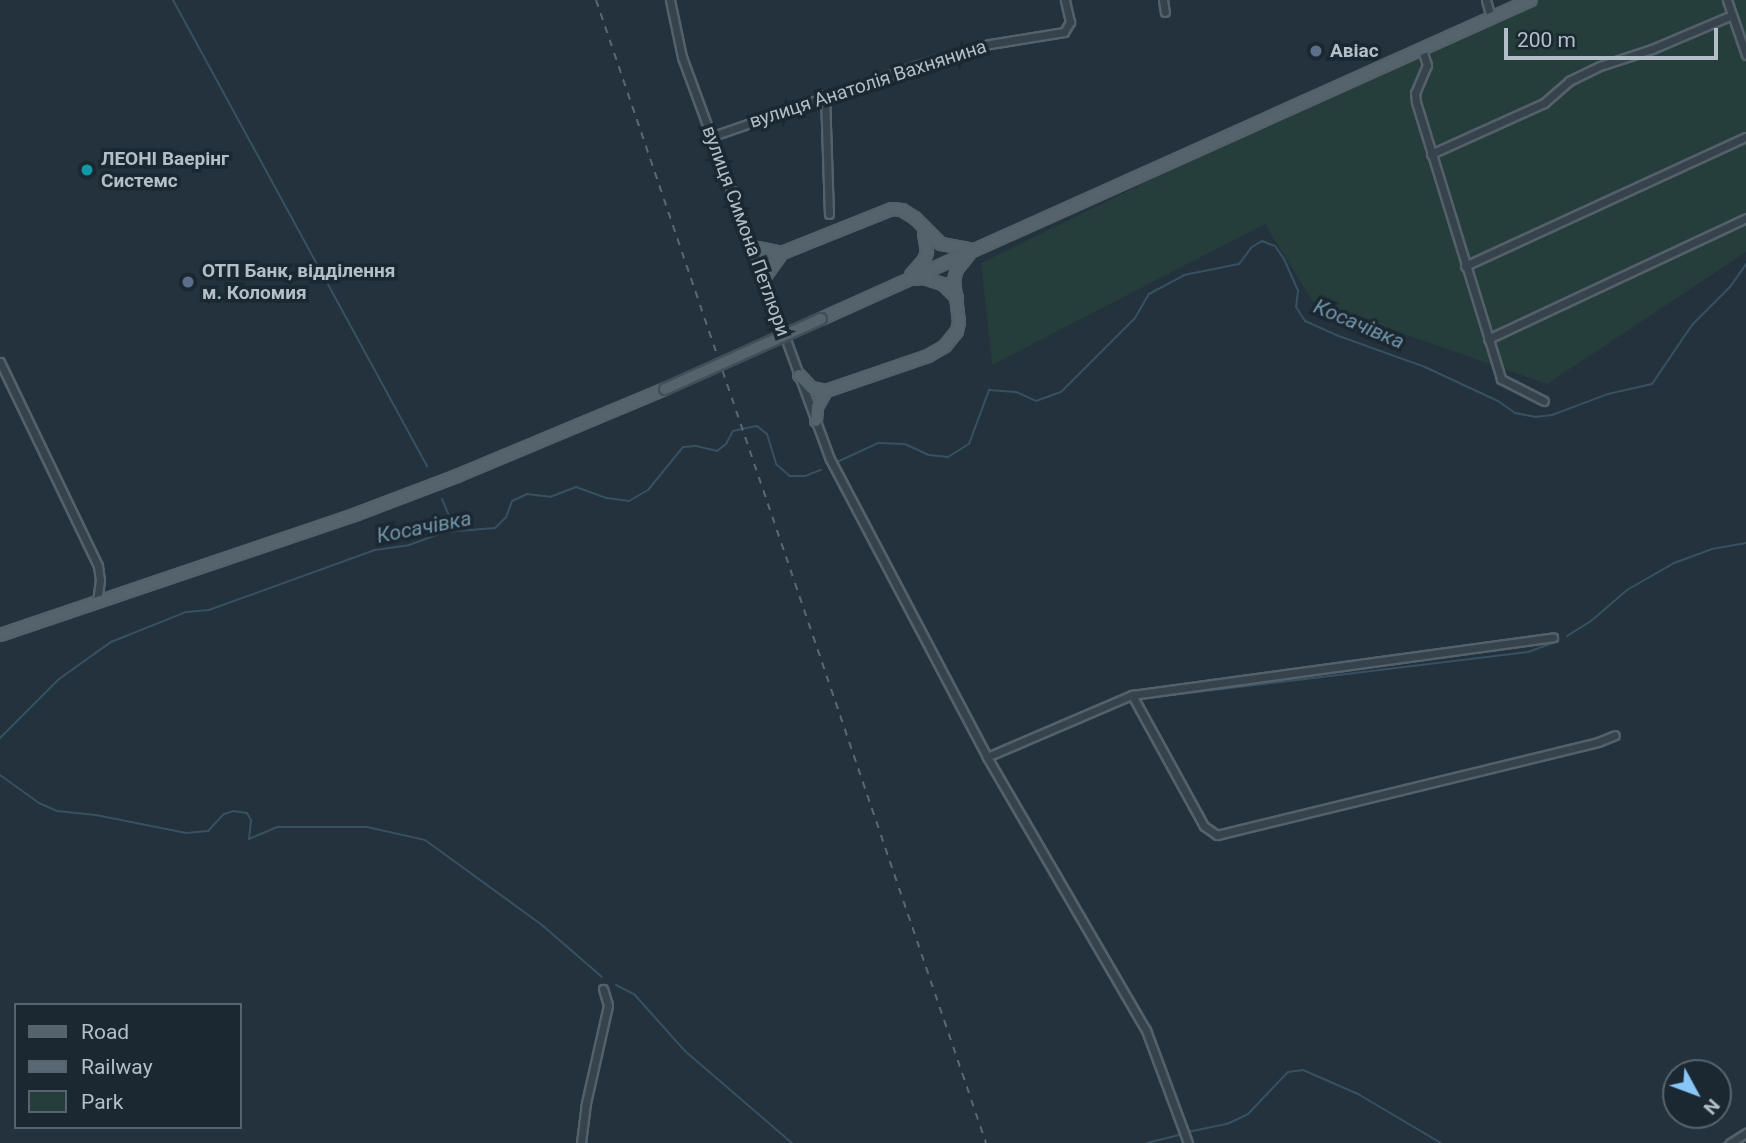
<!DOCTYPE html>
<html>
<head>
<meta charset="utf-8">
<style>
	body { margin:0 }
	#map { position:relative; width:1746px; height:1143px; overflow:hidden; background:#23323c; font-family:Roboto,sans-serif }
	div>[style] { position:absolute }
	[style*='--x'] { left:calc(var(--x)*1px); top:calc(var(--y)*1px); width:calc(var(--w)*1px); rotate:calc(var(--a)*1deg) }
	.green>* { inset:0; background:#253d3b }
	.stream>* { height:2px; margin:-1px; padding:0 1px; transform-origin:1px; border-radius:1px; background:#375163 }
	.roads { filter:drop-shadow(2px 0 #55616a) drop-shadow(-2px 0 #55616a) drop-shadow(0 2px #55616a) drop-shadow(0 -2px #55616a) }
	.minor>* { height:7px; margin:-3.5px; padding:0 3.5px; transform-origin:3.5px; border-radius:3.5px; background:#37434c }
	.major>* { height:10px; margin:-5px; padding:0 5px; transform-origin:5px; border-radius:5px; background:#55636c }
	.rail>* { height:2px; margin-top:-1px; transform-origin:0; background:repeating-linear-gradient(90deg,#596873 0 7px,transparent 0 14px) }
	.bridges { filter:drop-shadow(2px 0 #434f58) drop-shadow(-2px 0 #434f58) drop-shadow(0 2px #434f58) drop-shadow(0 -2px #434f58) }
	.major-bridge>* { height:10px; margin:-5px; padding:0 5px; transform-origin:5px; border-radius:5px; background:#55636c }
	.dots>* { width:19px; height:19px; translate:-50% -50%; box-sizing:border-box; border:4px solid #1c2831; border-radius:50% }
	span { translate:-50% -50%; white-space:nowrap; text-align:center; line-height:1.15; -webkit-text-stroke:7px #1c2831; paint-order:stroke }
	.poi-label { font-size:19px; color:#b2bec8; font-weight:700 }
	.left { translate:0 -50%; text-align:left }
	.street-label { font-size:19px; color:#b2bec8 }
	.water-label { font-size:21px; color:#7395aa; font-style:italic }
	.legend { position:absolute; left:14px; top:1003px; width:228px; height:126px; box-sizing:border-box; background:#1c2831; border:2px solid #58646d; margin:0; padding:9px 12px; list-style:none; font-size:21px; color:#b2bec8 }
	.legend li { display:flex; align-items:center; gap:14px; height:35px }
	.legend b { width:35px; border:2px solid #58646d }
	.north { position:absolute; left:1662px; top:1059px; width:70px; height:70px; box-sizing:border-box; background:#1c2831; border:2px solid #58646d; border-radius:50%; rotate:131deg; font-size:19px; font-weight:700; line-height:28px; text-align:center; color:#b2bec8 }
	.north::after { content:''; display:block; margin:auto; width:24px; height:32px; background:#88c6f7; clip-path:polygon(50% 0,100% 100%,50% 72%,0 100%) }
	.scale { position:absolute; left:1504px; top:28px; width:214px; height:32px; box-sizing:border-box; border:4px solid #b2bec8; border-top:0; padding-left:9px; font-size:21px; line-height:24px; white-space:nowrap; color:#b2bec8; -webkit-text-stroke:5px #1c2831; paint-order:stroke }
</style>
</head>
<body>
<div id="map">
	<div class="green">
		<i style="clip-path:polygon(1517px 0,1746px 0,1746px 252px,1547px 384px,1313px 302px,1265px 224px,992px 365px,981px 263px)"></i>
	</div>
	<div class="stream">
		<i style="--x:173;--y:0;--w:531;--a:61.41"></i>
		<i style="--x:837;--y:462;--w:45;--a:-24.9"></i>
		<i style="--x:878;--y:443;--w:27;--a:2"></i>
		<i style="--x:905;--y:444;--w:26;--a:25"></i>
		<i style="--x:929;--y:455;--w:19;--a:6"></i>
		<i style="--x:948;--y:457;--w:25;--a:-32"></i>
		<i style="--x:969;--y:444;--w:58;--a:-69.7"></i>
		<i style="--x:989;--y:390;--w:27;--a:4"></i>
		<i style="--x:1016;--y:392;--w:22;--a:24"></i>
		<i style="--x:1036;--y:401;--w:27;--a:-20"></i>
		<i style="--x:1061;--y:392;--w:105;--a:-45"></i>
		<i style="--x:1135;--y:318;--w:28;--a:-60"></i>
		<i style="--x:1149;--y:294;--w:40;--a:-28"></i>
		<i style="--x:1184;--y:275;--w:56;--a:-11.3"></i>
		<i style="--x:1239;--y:264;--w:21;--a:-53"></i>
		<i style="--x:1252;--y:247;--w:12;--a:-31"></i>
		<i style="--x:1262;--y:241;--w:14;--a:21"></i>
		<i style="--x:1275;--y:246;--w:16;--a:55"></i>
		<i style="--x:1284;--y:259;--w:35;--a:66"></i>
		<i style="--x:1298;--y:291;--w:16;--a:97"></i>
		<i style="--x:1296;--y:307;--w:17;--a:57"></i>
		<i style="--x:1305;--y:321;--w:34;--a:24"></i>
		<i style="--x:1336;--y:335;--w:95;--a:19.8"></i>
		<i style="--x:1425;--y:367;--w:81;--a:25"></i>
		<i style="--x:1498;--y:401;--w:21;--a:35"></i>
		<i style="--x:1515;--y:413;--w:20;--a:11"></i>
		<i style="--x:1535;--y:417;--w:17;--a:-7"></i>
		<i style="--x:1552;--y:415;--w:60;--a:-20.6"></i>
		<i style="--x:1608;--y:394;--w:45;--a:-12.8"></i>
		<i style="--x:1652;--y:384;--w:71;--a:-55.9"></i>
		<i style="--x:1692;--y:325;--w:54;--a:-45"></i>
		<i style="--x:1730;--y:287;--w:28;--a:-55"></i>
		<i style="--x:442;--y:499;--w:34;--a:67"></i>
		<i style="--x:1567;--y:636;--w:28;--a:-32"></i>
		<i style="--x:1591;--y:621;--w:48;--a:-40.7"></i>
		<i style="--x:1627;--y:590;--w:54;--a:-29.9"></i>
		<i style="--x:1674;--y:563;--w:40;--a:-20.2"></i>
		<i style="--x:1712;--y:549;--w:35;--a:-10"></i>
		<i style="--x:1172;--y:695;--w:359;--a:-6.9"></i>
		<i style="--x:1528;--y:652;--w:32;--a:-20"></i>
		<i style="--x:0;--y:738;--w:83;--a:-45"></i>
		<i style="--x:59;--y:679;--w:64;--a:-35.4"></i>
		<i style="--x:111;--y:642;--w:81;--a:-21.8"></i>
		<i style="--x:186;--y:612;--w:23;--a:-5"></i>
		<i style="--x:209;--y:610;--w:177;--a:-19.9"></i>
		<i style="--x:375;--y:550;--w:34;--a:-8"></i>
		<i style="--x:409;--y:545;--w:38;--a:-20"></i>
		<i style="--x:445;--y:532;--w:50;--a:-4.6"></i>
		<i style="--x:495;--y:528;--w:16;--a:-45"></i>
		<i style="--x:506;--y:517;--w:17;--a:-69"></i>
		<i style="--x:512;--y:501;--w:17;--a:-25"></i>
		<i style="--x:527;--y:494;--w:23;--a:7"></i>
		<i style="--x:550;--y:497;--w:28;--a:-21"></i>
		<i style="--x:576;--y:487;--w:33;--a:20"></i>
		<i style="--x:607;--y:498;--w:22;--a:8"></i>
		<i style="--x:629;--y:501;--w:22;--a:-30"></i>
		<i style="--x:648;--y:490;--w:55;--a:-50.9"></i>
		<i style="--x:683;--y:447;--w:13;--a:-4"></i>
		<i style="--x:696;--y:446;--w:22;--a:13"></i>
		<i style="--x:717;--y:451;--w:11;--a:-38"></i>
		<i style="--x:726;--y:444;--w:15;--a:-62"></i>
		<i style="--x:733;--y:431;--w:18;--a:-13"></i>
		<i style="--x:751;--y:427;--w:6;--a:-9"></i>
		<i style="--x:757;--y:426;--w:13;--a:39"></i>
		<i style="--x:767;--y:434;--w:31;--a:73"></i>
		<i style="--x:776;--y:464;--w:18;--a:41"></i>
		<i style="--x:790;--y:476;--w:15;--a:0"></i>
		<i style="--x:805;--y:476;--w:17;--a:-21"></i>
		<i style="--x:0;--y:775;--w:48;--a:35.7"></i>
		<i style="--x:39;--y:803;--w:20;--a:24"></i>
		<i style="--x:57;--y:811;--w:39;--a:6"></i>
		<i style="--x:96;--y:815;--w:92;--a:11.3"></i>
		<i style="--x:186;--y:833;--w:22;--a:-5"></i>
		<i style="--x:208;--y:831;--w:23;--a:-47"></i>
		<i style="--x:224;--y:814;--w:9;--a:-18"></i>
		<i style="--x:233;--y:811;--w:14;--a:8"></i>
		<i style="--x:247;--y:813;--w:8;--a:60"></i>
		<i style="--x:251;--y:820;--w:19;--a:96"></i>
		<i style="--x:249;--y:839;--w:30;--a:-23"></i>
		<i style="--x:277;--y:827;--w:90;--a:0"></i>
		<i style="--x:367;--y:827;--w:59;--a:12.6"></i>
		<i style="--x:425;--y:840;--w:145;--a:36"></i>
		<i style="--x:542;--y:925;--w:79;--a:40.9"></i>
		<i style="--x:616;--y:985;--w:20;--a:27"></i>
		<i style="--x:634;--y:994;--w:76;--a:48.2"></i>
		<i style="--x:685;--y:1051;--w:141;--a:40.7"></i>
		<i style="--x:1188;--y:1132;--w:40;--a:-12"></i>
		<i style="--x:1227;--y:1124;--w:23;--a:-25"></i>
		<i style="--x:1248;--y:1114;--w:58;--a:-46.4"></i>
		<i style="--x:1288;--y:1072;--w:15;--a:-8"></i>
		<i style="--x:1303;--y:1070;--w:60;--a:23.6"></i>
		<i style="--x:1358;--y:1094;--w:96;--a:30.6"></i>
		<i style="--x:1147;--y:1143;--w:37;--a:-14"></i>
		<i style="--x:1723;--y:1143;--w:27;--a:-33"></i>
	</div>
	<div class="roads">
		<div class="minor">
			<i style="--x:670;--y:0;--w:58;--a:78.1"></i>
			<i style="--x:682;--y:57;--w:428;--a:69.8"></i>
			<i style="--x:830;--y:459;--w:337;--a:62.2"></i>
			<i style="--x:987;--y:757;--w:316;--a:59.8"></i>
			<i style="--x:1146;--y:1030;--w:121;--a:69.6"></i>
			<i style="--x:1163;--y:0;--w:12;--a:81"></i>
			<i style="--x:1486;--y:0;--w:19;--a:74"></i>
			<i style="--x:1727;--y:0;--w:58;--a:70.9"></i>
			<i style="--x:1422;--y:49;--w:17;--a:73"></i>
			<i style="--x:1427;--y:65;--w:30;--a:113"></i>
			<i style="--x:1415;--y:93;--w:9;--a:84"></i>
			<i style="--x:1416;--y:102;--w:290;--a:72.9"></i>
			<i style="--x:1501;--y:379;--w:48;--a:27.1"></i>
			<i style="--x:825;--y:95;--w:119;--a:88.1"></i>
			<i style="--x:710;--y:137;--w:220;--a:-19.1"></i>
			<i style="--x:918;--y:65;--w:75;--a:-16.3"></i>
			<i style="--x:990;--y:44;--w:75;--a:-9.2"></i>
			<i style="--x:1064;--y:32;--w:12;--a:-59"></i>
			<i style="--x:1070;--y:22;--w:23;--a:-103"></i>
			<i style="--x:1431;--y:154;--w:124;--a:-24.3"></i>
			<i style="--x:1544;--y:103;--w:33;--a:-41"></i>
			<i style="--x:1569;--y:81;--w:34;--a:-26"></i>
			<i style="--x:1600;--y:66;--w:55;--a:-18.1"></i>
			<i style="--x:1652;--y:49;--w:87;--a:-23"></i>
			<i style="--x:1465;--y:266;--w:309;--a:-24.7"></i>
			<i style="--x:1488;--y:339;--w:285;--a:-25.1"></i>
			<i style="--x:0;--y:362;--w:226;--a:64.3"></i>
			<i style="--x:98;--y:566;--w:14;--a:82"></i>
			<i style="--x:100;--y:580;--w:21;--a:98"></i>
			<i style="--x:1132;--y:695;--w:149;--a:61.2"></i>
			<i style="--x:1204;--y:826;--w:16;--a:35"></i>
			<i style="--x:1217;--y:835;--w:392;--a:-13.7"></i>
			<i style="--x:1598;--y:742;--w:18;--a:-22"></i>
			<i style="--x:987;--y:757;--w:158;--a:-23.2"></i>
			<i style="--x:1132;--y:695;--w:425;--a:-7.8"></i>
			<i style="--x:581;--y:1143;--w:40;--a:-82.9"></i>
			<i style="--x:586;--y:1103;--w:100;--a:-77.3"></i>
			<i style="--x:608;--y:1005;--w:17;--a:-107"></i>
			<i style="--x:1730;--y:1143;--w:19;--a:-32"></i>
		</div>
		<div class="major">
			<i style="--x:752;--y:247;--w:31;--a:11"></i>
			<i style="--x:911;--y:275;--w:20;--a:-49"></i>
			<i style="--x:924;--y:260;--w:9;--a:-69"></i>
			<i style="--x:927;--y:252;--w:19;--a:-99"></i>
			<i style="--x:764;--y:278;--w:31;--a:-54"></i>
			<i style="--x:782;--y:253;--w:118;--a:-21.8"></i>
			<i style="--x:892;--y:209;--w:10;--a:6"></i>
			<i style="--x:902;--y:210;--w:15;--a:32"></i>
			<i style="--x:915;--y:218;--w:37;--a:45"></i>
			<i style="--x:941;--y:244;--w:28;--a:10"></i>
			<i style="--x:913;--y:279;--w:11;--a:-5"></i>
			<i style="--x:924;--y:278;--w:20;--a:18"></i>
			<i style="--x:943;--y:284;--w:20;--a:45"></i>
			<i style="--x:821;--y:319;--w:778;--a:-24.19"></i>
			<i style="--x:799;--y:375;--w:18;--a:47"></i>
			<i style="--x:811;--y:388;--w:15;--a:11"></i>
			<i style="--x:826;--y:391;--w:108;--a:-18.9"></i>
			<i style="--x:928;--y:356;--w:20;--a:-30"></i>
			<i style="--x:945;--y:346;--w:19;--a:-51"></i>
			<i style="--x:957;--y:331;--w:9;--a:-77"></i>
			<i style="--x:959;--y:322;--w:42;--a:-96.8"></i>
			<i style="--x:954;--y:280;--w:11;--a:-75"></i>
			<i style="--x:957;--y:269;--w:19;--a:-51"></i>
			<i style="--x:816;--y:421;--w:14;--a:-86"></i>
			<i style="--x:817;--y:407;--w:18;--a:-61"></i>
			<i style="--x:0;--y:635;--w:377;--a:-18.7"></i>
			<i style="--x:357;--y:514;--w:107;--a:-20.8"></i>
			<i style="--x:457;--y:476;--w:225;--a:-22.7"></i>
		</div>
	</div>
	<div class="rail">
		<i style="--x:596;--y:0;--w:1208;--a:71.16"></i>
	</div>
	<div class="bridges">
		<div class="major-bridge">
			<i style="--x:665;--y:389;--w:171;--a:-24.2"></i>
		</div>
	</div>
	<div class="dots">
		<i style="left:1316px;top:51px;background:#5c6f8a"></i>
		<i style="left:87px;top:170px;background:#0f9aa8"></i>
		<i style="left:188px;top:282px;background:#5c6f8a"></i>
	</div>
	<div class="poi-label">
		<span class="left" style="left:1330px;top:51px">Авіас</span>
		<span class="left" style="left:101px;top:170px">ЛЕОНІ Ваерінг<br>Системс</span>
		<span class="left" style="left:202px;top:282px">ОТП Банк, відділення<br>м. Коломия</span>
	</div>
	<div class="street-label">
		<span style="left:868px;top:84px;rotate:-18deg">вулиця Анатолія Вахнянина</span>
		<span style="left:746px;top:231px;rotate:70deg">вулиця Симона Петлюри</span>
	</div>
	<div class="water-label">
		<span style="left:1359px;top:324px;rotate:23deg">Косачівка</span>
		<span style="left:424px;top:527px;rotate:-11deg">Косачівка</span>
	</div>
	<ul class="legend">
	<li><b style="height:9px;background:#55636c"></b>Road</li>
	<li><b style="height:9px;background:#596873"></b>Railway</li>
	<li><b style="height:19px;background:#253d3b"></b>Park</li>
	</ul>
	<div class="north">N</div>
	<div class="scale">200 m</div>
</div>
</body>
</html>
